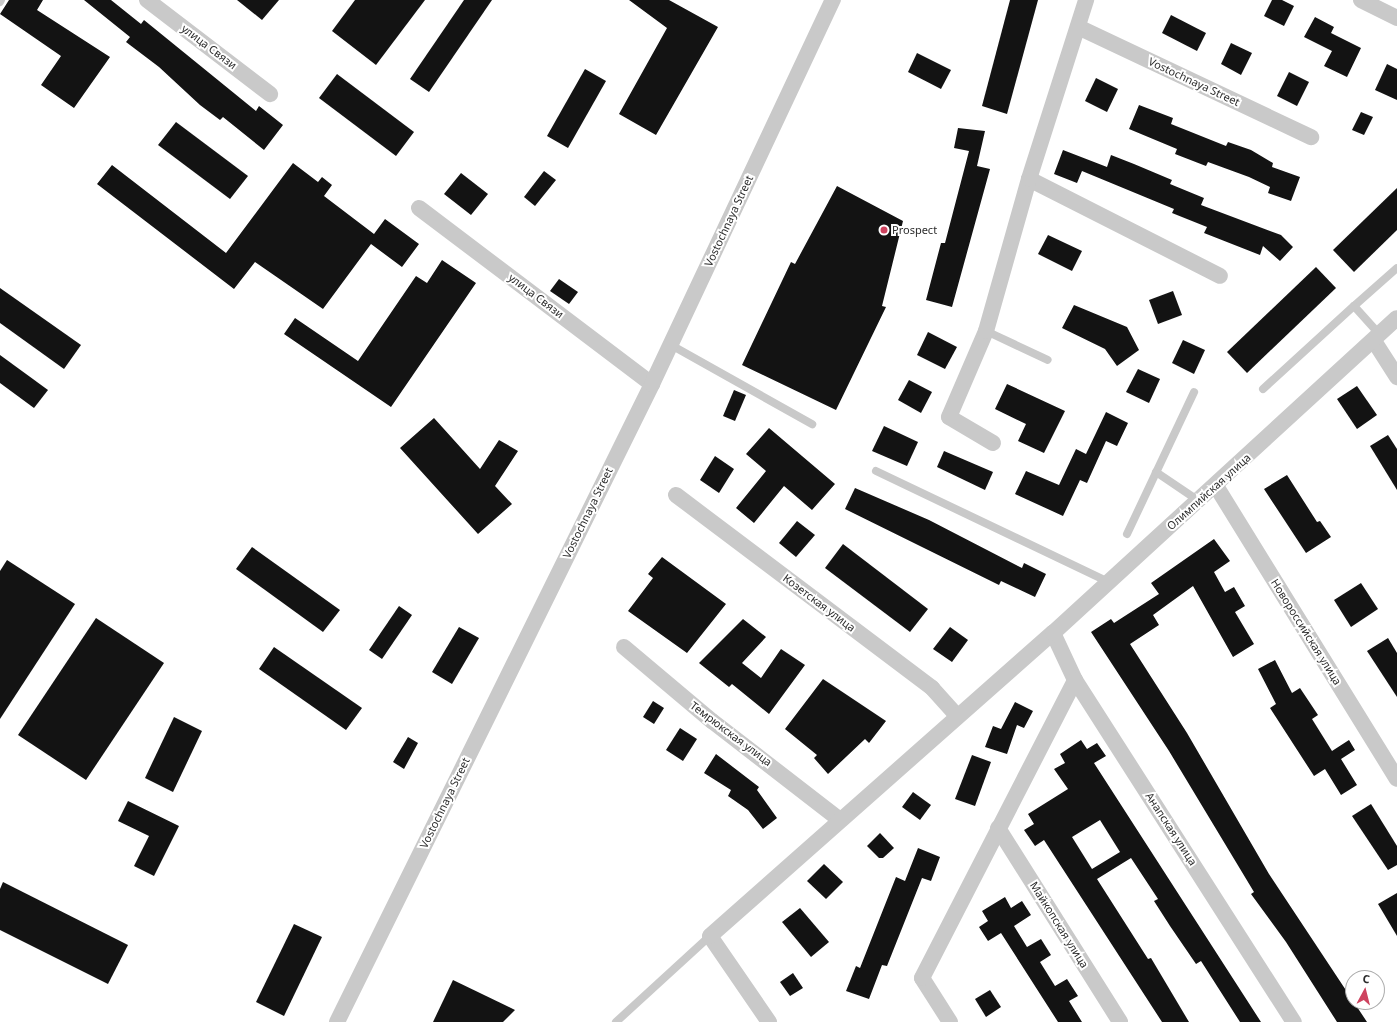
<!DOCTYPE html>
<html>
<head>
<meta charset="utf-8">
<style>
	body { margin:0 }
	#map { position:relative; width:1397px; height:1022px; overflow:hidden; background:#fff; font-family:"Noto Sans",sans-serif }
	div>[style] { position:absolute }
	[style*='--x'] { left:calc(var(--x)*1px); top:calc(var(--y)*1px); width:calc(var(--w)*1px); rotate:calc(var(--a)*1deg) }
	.building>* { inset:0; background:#131313 }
	.lane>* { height:8px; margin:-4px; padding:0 4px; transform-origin:4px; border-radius:4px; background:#c9c9c9 }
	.street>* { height:16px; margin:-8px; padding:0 8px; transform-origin:8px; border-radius:8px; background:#c9c9c9 }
	.dots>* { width:11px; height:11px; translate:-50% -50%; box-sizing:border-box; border:2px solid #fff; border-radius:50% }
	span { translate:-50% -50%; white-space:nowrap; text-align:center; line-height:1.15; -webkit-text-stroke:4px #fff; paint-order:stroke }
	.street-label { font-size:11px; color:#2c2c2c }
	.poi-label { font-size:11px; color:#2c2c2c }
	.left { translate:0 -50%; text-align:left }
	.north { position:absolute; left:1345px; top:970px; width:40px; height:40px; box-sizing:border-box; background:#fff; border:1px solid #ababab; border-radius:50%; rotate:7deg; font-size:11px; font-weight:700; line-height:16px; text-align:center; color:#2c2c2c }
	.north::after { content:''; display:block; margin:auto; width:14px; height:18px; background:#ce435f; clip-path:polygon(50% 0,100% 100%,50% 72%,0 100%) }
</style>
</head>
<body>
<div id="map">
	<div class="building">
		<i style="clip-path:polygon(9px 0,43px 0,37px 10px,110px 57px,74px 108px,41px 85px,61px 56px,0 14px)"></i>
		<i style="clip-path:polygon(84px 0,111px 0,141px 24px,144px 20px,256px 111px,259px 106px,283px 125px,264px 150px,223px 117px,220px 120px,200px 105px,159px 67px,126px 42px,130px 37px)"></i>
		<i style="clip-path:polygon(237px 0,279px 0,262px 20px)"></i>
		<i style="clip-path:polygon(355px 0,425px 0,376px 65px,332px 31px)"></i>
		<i style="clip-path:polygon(464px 0,492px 0,429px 92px,410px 79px)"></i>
		<i style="clip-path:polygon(629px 0,669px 0,718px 27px,656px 135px,619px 114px,667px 28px)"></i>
		<i style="clip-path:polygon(1010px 0,1038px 0,1007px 114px,982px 106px)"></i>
		<i style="clip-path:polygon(1272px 0,1282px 0,1294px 6px,1284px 26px,1264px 16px)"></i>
		<i style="clip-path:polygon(1171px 15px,1206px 33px,1197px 51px,1162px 33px)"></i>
		<i style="clip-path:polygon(1315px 17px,1334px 27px,1331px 33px,1361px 48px,1347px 77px,1324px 66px,1332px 51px,1304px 37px)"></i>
		<i style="clip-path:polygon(1231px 43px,1252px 53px,1241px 75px,1221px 64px)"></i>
		<i style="clip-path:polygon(917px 53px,951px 70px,941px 89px,908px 72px)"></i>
		<i style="clip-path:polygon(1387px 64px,1397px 69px,1397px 100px,1375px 90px)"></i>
		<i style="clip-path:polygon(585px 69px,606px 81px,568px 148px,547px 136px)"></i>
		<i style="clip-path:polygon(1289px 72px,1309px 82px,1297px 106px,1277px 96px)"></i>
		<i style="clip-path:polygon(337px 74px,414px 132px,396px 156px,319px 98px)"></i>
		<i style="clip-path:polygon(1096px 78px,1118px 89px,1107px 112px,1085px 101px)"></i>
		<i style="clip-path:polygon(1139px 105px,1173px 118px,1171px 124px,1226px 146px,1228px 142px,1251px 150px,1273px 163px,1272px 167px,1300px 177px,1291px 201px,1268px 193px,1270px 187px,1249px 177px,1208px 162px,1206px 166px,1175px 154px,1177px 149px,1129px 129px)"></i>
		<i style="clip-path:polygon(1361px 112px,1373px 117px,1364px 135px,1352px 130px)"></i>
		<i style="clip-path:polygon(176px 122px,248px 176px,230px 199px,158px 145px)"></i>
		<i style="clip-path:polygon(958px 128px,985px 131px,977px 166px,990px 169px,952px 307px,926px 300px,941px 243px,945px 243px,969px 151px,954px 148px)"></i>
		<i style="clip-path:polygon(1063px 150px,1107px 167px,1111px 155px,1134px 164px,1172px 180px,1170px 184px,1204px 198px,1201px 205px,1281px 235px,1293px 247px,1280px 261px,1263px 246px,1260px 255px,1204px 233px,1207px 227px,1172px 213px,1174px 209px,1082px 171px,1077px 183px,1054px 174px)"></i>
		<i style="clip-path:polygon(293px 163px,318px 182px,322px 177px,332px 185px,324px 196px,374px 234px,385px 219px,419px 244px,402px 267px,371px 244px,323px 309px,255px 262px,234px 289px,97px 184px,112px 165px,226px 253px)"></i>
		<i style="clip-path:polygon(544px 171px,556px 180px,535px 206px,524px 197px)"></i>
		<i style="clip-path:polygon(461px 173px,488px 194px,471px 215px,444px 194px)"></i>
		<i style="clip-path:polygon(837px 186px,903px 221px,882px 306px,886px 307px,836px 410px,742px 365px,791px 262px,795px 264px)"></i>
		<i style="clip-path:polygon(1397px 188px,1397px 230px,1354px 272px,1333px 250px)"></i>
		<i style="clip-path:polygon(1048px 235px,1082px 251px,1072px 271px,1038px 254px)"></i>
		<i style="clip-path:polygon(442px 260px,476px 283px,391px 407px,284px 334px,295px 318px,358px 361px,416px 276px,427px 283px)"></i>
		<i style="clip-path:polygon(1316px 267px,1336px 288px,1247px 373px,1227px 352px)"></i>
		<i style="clip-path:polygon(559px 279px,578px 292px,569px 304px,550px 291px)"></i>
		<i style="clip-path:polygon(0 288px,81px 345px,64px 369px,0 323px)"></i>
		<i style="clip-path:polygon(1173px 291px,1182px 315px,1158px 324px,1149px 300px)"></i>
		<i style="clip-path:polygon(1074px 305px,1127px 327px,1139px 350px,1117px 366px,1105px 349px,1062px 328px)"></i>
		<i style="clip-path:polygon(928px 332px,957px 347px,945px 369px,917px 355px)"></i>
		<i style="clip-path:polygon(1183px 340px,1205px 350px,1194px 374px,1172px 363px)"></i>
		<i style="clip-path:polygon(0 355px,48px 390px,34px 408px,0 383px)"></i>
		<i style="clip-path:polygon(1138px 369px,1160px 379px,1149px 403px,1126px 392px)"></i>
		<i style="clip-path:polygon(909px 380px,932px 392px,921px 413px,898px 400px)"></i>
		<i style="clip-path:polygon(1007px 384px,1065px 411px,1044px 453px,1018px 441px,1026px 424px,995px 409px)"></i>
		<i style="clip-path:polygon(1357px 386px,1377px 415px,1357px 429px,1337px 399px)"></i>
		<i style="clip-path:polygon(734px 390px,746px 395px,735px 421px,723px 416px)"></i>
		<i style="clip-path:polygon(1106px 412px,1128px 423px,1117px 446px,1106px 441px,1087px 483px,1080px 480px,1063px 516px,1015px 494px,1026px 471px,1059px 485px,1076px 449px,1086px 454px)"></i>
		<i style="clip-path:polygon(434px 418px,480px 469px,499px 440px,518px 451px,495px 486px,512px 504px,478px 534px,400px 448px)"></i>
		<i style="clip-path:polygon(884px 426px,918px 442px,907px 466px,872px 451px)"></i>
		<i style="clip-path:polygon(769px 428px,835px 484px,812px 510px,784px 486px,754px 523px,736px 508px,766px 471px,746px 454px)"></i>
		<i style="clip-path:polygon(1388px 435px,1397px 449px,1397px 490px,1370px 446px)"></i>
		<i style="clip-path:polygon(944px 451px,993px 472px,985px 490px,937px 467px)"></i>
		<i style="clip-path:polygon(715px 456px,734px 469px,719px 493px,700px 480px)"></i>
		<i style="clip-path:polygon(1287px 475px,1317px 522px,1320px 521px,1331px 537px,1306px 553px,1264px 489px)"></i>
		<i style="clip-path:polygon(855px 488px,929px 520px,1022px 568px,1024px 563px,1046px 574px,1035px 597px,1001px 581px,999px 585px,845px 509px)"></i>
		<i style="clip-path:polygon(797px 521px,815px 535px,796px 557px,779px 543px)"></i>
		<i style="clip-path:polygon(1214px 539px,1230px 561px,1214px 572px,1225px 592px,1234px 587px,1245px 606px,1235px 612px,1254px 644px,1233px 657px,1193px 586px,1153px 615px,1159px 625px,1130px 644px,1187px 733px,1269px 874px,1367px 1022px,1337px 1022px,1286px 942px,1251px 894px,1254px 892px,1169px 751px,1091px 632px,1111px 619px,1114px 623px,1159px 594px,1151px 583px)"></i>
		<i style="clip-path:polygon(843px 544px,928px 609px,910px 632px,825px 568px)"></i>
		<i style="clip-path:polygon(252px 547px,340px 610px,323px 632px,236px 569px)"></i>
		<i style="clip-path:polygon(662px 557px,726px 604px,687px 653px,628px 611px,653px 578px,648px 574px)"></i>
		<i style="clip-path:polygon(7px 560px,75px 604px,0 719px,0 571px)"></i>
		<i style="clip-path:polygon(1361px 583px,1378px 609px,1351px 627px,1334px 600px)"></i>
		<i style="clip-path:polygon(399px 606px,412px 615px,382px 659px,369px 650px)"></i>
		<i style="clip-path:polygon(96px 618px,164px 663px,86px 780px,18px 735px)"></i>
		<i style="clip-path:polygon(743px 619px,766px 637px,742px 663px,761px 678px,781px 649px,805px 665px,769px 714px,732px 684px,729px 687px,699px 663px)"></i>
		<i style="clip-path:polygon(459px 627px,479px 638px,452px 684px,432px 672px)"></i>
		<i style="clip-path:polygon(950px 627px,968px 640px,952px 662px,933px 649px)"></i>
		<i style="clip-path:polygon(1388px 638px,1397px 653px,1397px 697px,1367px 651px)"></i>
		<i style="clip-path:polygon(274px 647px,362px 708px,346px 730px,259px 669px)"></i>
		<i style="clip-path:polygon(1275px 660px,1292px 693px,1300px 688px,1318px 715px,1312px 719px,1332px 751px,1349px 740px,1355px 750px,1341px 759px,1357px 785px,1341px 795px,1325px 769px,1314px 776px,1270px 708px,1276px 704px,1258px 669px)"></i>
		<i style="clip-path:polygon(823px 679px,886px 721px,869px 743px,865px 739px,828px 774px,814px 758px,817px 755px,785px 729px)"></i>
		<i style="clip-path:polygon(653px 701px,664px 708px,654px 724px,643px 717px)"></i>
		<i style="clip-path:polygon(1015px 702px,1033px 711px,1024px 728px,1017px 725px,1007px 754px,985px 747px,993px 726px,1001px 729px)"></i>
		<i style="clip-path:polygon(174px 717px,202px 731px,173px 792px,145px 778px)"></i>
		<i style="clip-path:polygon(680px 728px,697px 739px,683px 761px,666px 750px)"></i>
		<i style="clip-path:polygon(408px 737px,418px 743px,404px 769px,393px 762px)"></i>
		<i style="clip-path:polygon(evenodd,1081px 740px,1087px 749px,1097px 743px,1106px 756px,1094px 763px,1261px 1022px,1240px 1022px,1201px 961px,1196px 964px,1170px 926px,1154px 901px,1158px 899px,1131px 858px,1097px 879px,1148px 959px,1151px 958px,1189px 1022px,1162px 1022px,1044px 840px,1035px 846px,1024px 830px,1034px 824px,1028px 814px,1068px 789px,1054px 769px,1065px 763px,1060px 754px,1081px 740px,1100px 820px,1120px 852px,1092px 869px,1072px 837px,1100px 820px)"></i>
		<i style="clip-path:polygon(716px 754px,759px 787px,757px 790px,777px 818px,763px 829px,748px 810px,728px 796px,731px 790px,704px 773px)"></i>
		<i style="clip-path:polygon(972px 755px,991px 762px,975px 806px,955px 799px)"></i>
		<i style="clip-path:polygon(913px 792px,931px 805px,920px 820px,902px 807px)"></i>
		<i style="clip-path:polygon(128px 801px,179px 826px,154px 876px,134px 866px,149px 836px,118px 821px)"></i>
		<i style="clip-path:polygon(1371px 804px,1397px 846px,1397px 865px,1388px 870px,1352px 816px)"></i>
		<i style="clip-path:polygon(880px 833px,894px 848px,883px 858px,879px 858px,867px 846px)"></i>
		<i style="clip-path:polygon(918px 848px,940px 857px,931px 881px,922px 878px,887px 966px,882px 965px,869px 999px,846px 991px,856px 966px,860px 968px,896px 877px,905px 881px)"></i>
		<i style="clip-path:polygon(824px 864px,843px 882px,826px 899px,807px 881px)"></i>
		<i style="clip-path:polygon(3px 882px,128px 945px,108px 984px,0 930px,0 889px)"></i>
		<i style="clip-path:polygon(1397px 893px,1397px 936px,1378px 904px)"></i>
		<i style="clip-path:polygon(1005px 897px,1011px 908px,1022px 901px,1031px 915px,1014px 926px,1027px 947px,1041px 939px,1051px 955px,1040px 962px,1055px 986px,1067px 979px,1078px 996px,1069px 1001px,1082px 1022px,1058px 1022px,1001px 933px,988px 941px,979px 927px,988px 921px,982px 911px)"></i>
		<i style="clip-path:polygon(800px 908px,829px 942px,811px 957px,782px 922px)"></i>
		<i style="clip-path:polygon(294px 924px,322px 937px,284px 1016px,256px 1002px)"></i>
		<i style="clip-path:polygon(793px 973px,803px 988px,790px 996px,780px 982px)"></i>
		<i style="clip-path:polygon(453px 980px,515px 1010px,503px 1022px,433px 1022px)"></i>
		<i style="clip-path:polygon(990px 990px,1001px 1007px,986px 1017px,975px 999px)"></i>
	</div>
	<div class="lane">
		<i style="--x:0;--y:2;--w:2;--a:-63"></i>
		<i style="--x:1354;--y:306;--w:57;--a:-41.5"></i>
		<i style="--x:986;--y:331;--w:68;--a:25.1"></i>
		<i style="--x:671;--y:345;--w:162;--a:29.3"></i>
		<i style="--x:1263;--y:389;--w:123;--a:-42.4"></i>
		<i style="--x:1354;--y:306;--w:39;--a:48"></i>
		<i style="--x:876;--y:471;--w:258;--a:25.5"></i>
		<i style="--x:1156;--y:472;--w:52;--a:34"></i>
		<i style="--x:1127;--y:534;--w:157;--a:-64.7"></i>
		<i style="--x:616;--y:1022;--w:127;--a:-42.5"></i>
	</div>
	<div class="street">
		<i style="--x:147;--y:0;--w:155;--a:37.4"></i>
		<i style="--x:1361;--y:0;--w:40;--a:26.6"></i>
		<i style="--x:1078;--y:27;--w:258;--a:25.3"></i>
		<i style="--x:1029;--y:179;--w:214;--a:26.9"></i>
		<i style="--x:419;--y:208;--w:292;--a:37.1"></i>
		<i style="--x:1374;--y:341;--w:43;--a:57.4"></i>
		<i style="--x:993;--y:443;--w:51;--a:-149.4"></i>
		<i style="--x:949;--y:417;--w:94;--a:-66.7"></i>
		<i style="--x:986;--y:331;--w:158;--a:-74.2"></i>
		<i style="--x:1029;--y:179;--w:188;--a:-72.3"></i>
		<i style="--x:1216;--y:486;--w:344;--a:58.3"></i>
		<i style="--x:676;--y:495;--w:321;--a:37"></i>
		<i style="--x:932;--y:688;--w:38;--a:48"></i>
		<i style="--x:1053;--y:633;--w:52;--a:64.9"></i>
		<i style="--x:1075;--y:680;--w:406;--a:57.4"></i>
		<i style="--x:624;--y:647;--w:115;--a:40.1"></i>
		<i style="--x:712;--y:721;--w:162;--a:37.7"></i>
		<i style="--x:998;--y:828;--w:229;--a:57.8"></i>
		<i style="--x:337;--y:1022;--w:712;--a:-63.72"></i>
		<i style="--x:652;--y:384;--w:425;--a:-64.8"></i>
		<i style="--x:769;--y:1022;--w:104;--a:-124.5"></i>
		<i style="--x:710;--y:936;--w:458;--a:-41.5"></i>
		<i style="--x:1053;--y:633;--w:466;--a:-42.5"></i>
		<i style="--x:950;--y:1022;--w:52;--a:-122.5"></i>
		<i style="--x:922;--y:978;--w:335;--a:-62.8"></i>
	</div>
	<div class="dots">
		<i style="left:884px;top:230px;background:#ce435f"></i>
	</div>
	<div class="street-label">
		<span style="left:209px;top:47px;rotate:37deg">улица Связи</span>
		<span style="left:1194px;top:82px;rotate:25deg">Vostochnaya Street</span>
		<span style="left:729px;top:221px;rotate:-65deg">Vostochnaya Street</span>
		<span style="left:536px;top:296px;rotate:37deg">улица Связи</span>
		<span style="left:1209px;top:492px;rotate:-42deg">Олимпийская улица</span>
		<span style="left:588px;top:513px;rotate:-64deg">Vostochnaya Street</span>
		<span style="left:819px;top:603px;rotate:37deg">Козетская улица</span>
		<span style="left:1306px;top:632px;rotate:58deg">Новороссийская улица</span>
		<span style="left:731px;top:734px;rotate:37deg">Темрюкская улица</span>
		<span style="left:445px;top:803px;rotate:-64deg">Vostochnaya Street</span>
		<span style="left:1171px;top:829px;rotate:57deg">Анапская улица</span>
		<span style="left:1059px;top:925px;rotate:58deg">Майкопская улица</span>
	</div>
	<div class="poi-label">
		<span class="left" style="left:892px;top:230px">Prospect</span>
	</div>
	<div class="north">С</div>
</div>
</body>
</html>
